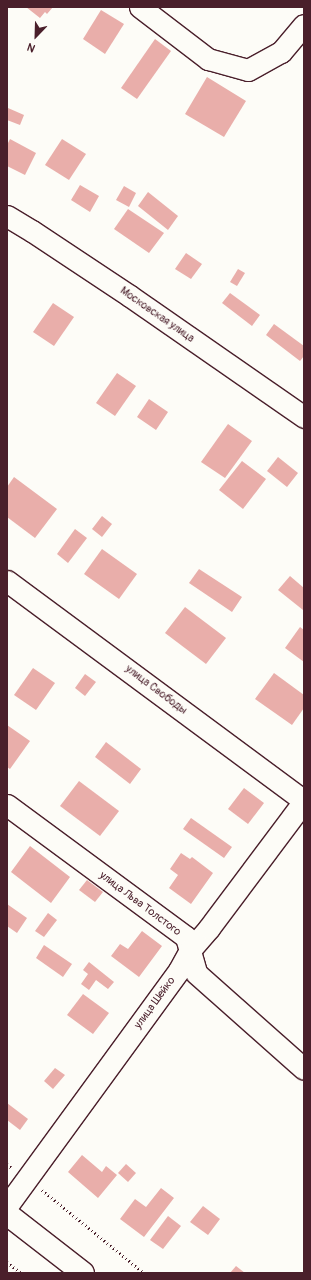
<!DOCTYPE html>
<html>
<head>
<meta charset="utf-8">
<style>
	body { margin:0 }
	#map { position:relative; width:311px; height:1280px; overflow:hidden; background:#fdfcf7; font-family:Pangolin,sans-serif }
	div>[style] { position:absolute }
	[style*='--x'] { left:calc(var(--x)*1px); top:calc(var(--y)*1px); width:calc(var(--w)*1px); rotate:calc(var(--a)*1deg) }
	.building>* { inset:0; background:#e9aeaa }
	.path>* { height:2.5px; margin-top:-1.25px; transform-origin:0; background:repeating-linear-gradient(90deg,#4a1f2b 0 1px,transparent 0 4px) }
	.roads { filter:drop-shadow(1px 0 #4a1f2b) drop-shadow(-1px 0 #4a1f2b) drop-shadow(0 1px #4a1f2b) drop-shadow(0 -1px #4a1f2b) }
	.minor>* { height:21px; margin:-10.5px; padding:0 10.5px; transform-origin:10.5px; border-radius:10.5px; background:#fdfcf7 }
	.tertiary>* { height:22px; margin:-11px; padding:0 11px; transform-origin:11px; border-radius:11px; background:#fdfcf7 }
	span { translate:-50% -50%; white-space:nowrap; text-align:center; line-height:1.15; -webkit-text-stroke:4px #fdfcf7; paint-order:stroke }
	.street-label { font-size:11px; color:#4a1f2b }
	.frame { position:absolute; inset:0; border:8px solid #4a1f2b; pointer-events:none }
	.north { position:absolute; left:16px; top:16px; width:40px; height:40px; -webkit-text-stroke:3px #fdfcf7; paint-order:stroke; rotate:203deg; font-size:11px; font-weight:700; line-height:16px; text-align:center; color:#4a1f2b }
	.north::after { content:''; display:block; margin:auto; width:14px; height:18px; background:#4a1f2b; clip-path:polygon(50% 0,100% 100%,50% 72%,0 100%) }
</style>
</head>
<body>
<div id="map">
	<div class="building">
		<i style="clip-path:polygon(26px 7px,53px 7px,47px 14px,45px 12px,40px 18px)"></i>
		<i style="clip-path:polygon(101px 10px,124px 24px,105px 54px,83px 39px)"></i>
		<i style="clip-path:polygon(155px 39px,171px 51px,137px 99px,121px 88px)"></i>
		<i style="clip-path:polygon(207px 77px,246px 101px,224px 137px,185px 114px)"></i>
		<i style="clip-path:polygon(8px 108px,24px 115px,20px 125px,7px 120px)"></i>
		<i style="clip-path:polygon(10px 139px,36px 153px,25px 175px,7px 166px,7px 145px)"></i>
		<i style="clip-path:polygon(62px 139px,86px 154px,69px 180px,45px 165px)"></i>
		<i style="clip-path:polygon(80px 185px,99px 196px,90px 212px,71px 200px)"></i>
		<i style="clip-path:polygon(124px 186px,136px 193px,129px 207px,116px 200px)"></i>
		<i style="clip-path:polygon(148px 192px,178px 216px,168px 230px,138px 206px)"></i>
		<i style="clip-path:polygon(128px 209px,164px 233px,149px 253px,114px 229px)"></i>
		<i style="clip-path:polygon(186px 253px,202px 264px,191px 279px,175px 269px)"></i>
		<i style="clip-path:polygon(238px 269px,245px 273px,237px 286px,230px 282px)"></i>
		<i style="clip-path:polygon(230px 293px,260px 315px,252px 326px,222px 303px)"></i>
		<i style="clip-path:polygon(53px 303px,74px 317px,54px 346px,33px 332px)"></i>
		<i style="clip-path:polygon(274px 324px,304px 346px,304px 356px,300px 361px,266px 335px)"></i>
		<i style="clip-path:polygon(117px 373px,136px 386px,115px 416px,96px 403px)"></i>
		<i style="clip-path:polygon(149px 399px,168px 412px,156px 430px,137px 417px)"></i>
		<i style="clip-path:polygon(228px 424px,252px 441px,225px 478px,201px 462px)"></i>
		<i style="clip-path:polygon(278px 457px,298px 473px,287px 487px,267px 471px)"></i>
		<i style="clip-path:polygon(242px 461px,266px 479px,243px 509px,219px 490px)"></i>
		<i style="clip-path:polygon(14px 477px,57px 509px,35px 538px,7px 517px,7px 487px)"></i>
		<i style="clip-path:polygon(102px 516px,112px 524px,102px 537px,92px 529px)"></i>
		<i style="clip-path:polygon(75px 529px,87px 538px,68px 563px,57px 554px)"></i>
		<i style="clip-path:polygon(102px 549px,137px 574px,119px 599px,84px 574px)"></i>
		<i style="clip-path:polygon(199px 569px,242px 597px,232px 612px,189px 583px)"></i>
		<i style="clip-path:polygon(290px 576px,304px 588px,303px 610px,278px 590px)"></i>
		<i style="clip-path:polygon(185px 607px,226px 638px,206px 664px,165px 633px)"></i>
		<i style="clip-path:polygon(300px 627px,304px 630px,304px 662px,285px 648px)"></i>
		<i style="clip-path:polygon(33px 668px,55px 683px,36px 710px,14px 695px)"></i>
		<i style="clip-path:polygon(274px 673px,304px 695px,304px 708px,292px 725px,255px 699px)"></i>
		<i style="clip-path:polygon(85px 674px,96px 682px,85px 696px,75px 688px)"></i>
		<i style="clip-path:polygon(7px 725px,30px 741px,10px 769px,7px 767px)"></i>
		<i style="clip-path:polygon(106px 742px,141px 769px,130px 784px,95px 757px)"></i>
		<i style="clip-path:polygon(79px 781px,119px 811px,100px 836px,60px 806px)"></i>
		<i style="clip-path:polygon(244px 788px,264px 803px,248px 824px,228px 809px)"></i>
		<i style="clip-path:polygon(191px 818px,232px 847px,224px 858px,183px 829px)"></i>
		<i style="clip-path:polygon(30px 846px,70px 877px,51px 903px,11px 872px)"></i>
		<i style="clip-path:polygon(181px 853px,190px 859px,192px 857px,213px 873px,191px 904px,169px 888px,178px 875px,170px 869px)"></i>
		<i style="clip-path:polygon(87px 880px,103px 892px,95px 902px,79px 890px)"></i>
		<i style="clip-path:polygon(7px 904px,27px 918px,17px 933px,7px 926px)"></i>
		<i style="clip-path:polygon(48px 913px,57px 920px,44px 937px,35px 931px)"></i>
		<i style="clip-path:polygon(142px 931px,162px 946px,139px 977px,111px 956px,120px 944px,128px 949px)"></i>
		<i style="clip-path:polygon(44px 945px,72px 964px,63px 977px,36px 958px)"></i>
		<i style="clip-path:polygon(89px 962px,114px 982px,108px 989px,96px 980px,89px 990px,81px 984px,88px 974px,83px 970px)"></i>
		<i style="clip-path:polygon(83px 994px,109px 1013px,93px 1034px,67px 1015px)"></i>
		<i style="clip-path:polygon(55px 1068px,65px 1075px,53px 1089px,44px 1081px)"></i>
		<i style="clip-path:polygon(7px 1103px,28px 1119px,20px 1130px,7px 1120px)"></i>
		<i style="clip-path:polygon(82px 1155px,102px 1172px,106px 1166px,117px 1175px,98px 1198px,68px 1172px)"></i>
		<i style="clip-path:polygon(126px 1164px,136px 1173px,128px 1182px,118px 1173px)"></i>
		<i style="clip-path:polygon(161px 1188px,174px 1198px,144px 1237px,120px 1219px,135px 1199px,146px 1207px)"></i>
		<i style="clip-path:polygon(203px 1206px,220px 1219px,208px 1235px,190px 1222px)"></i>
		<i style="clip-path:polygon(168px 1216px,181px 1226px,163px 1249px,150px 1240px)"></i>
		<i style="clip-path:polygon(236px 1266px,245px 1273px,230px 1273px)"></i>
	</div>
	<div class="path">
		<i style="--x:7;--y:1164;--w:6;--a:39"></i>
		<i style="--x:42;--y:1190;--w:132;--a:39.1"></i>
		<i style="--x:7;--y:1262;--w:18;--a:38"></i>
	</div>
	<div class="roads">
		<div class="minor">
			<i style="--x:140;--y:7;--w:86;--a:37.4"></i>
			<i style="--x:208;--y:59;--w:41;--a:15.4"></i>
			<i style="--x:248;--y:70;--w:38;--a:-29"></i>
			<i style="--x:281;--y:52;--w:35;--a:-50"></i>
			<i style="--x:7;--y:216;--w:29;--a:31"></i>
			<i style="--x:32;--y:231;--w:118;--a:33.6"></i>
			<i style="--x:130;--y:296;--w:212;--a:34.8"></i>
			<i style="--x:7;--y:581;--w:370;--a:36.5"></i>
			<i style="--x:7;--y:805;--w:222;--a:36.4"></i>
			<i style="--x:186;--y:937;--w:37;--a:74"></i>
			<i style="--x:196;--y:973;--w:144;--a:41.6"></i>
			<i style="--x:7;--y:1206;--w:292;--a:-53.9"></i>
			<i style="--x:179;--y:970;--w:23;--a:-61"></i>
			<i style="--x:190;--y:950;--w:29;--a:-49"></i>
			<i style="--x:209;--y:928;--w:159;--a:-53.2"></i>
		</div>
		<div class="tertiary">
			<i style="--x:7;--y:1214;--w:96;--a:37.8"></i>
		</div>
	</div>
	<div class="street-label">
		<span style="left:157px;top:315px;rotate:35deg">Московская улица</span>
		<span style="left:156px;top:690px;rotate:37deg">улица Свободы</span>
		<span style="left:140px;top:904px;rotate:37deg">улица Льва Толстого</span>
		<span style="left:155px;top:1003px;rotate:-54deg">улица Шейко</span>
	</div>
	<div class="frame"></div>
	<div class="north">N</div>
</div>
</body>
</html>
